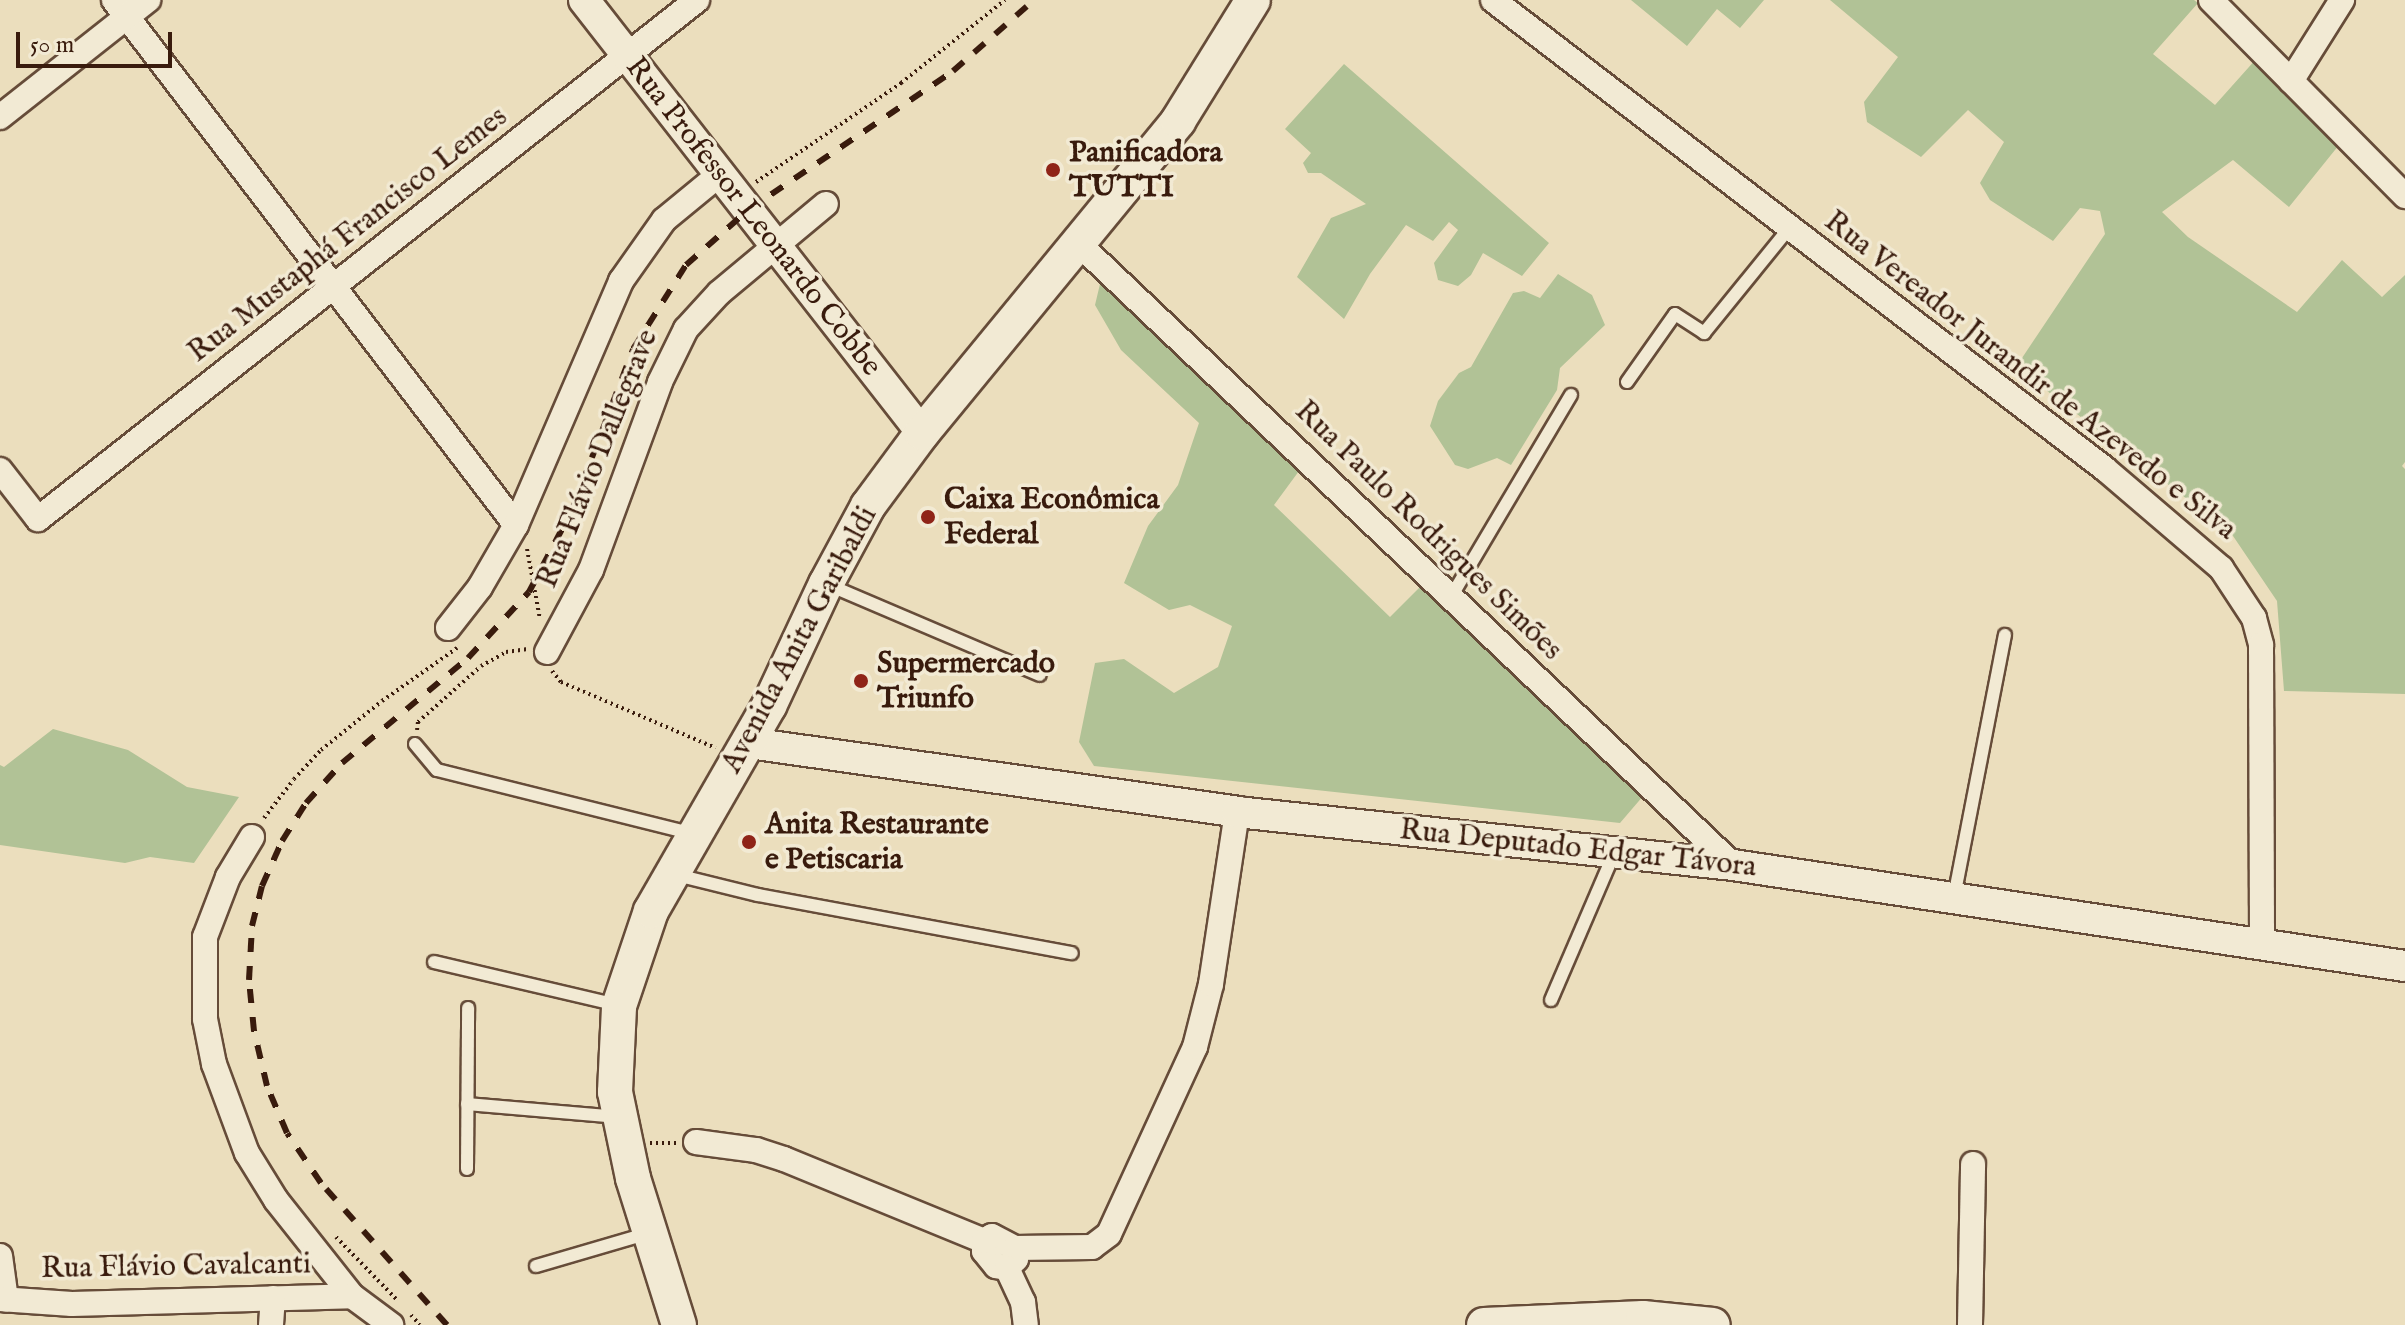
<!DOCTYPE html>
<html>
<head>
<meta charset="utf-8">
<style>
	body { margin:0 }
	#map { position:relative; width:2405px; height:1325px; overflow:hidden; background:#ebdebd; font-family:"IM FELL English",serif }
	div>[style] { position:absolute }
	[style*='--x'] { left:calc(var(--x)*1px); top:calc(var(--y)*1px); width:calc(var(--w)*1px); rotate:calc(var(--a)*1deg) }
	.green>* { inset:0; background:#b1c296 }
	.path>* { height:4px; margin-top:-2px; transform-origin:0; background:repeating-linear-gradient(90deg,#391b0d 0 2px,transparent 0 6px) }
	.roads { filter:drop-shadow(2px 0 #664c39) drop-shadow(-2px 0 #664c39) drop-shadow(0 2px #664c39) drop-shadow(0 -2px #664c39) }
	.service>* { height:12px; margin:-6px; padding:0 6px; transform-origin:6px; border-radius:6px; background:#f2ead4 }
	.minor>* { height:24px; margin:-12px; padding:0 12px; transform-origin:12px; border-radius:12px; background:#f2ead4 }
	.tertiary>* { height:30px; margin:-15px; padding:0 15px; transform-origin:15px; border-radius:15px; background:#f2ead4 }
	.secondary>* { height:34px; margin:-17px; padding:0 17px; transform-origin:17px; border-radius:17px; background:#f2ead4 }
	.rail>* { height:6px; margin-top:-3px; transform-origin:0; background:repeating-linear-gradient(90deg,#391b0d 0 14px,transparent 0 28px) }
	.dots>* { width:22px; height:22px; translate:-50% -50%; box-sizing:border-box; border:4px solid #f2ead4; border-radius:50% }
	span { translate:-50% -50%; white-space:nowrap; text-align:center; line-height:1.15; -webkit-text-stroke:7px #f2ead4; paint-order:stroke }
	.poi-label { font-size:30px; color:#391b0d; font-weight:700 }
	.left { translate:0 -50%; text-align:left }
	.street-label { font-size:30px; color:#391b0d }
	.scale { position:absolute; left:16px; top:32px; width:156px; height:36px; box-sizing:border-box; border:4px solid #391b0d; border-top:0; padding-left:10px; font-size:24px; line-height:28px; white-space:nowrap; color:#391b0d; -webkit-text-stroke:6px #f2ead4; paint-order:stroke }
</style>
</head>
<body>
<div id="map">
	<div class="green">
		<i style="clip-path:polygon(1631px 0,1764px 0,1740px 28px,1717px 9px,1687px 46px)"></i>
		<i style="clip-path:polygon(1830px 0,2194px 0,2198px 3px,2153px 54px,2215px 105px,2257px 58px,2339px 145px,2289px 207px,2233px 160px,2162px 212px,2188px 237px,2297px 312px,2342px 260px,2382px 297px,2405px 275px,2405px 462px,2402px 466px,2405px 469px,2405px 694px,2284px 691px,2277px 601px,2231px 533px,2016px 367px,2105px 234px,2100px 211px,2080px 208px,2053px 241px,1990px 200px,1980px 183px,2004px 142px,1968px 110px,1921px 157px,1867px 122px,1864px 102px,1898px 57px)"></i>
		<i style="clip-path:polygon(1344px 64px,1549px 243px,1522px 276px,1483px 253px,1471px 275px,1458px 286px,1438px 280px,1434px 263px,1458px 230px,1449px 222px,1433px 241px,1406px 225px,1370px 274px,1344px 319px,1297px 277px,1331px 218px,1366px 204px,1321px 173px,1308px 173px,1303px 163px,1311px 153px,1285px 129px)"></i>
		<i style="clip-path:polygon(1558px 274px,1592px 295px,1605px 325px,1560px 368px,1557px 390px,1511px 465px,1497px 458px,1468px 469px,1455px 465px,1430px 426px,1438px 401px,1459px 373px,1471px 367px,1513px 293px,1524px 291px,1540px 298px)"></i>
		<i style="clip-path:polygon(1100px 284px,1299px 471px,1274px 505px,1390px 617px,1422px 585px,1644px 795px,1620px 823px,1094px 766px,1079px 742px,1095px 663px,1124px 659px,1174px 693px,1218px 667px,1232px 626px,1190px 605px,1169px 610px,1124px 583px,1148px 526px,1178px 485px,1199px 423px,1121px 350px,1095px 305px)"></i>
		<i style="clip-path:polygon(53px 729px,128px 750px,187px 787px,239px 797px,194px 863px,150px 857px,125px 863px,0 845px,0 765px,4px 767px)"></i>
	</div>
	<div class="path">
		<i style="--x:756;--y:182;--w:176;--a:-34.3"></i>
		<i style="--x:901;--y:83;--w:133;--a:-38.6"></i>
		<i style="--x:527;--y:549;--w:71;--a:79.5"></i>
		<i style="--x:552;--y:671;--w:14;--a:51"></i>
		<i style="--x:561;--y:682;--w:168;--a:23.1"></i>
		<i style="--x:417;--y:730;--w:8;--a:-83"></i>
		<i style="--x:418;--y:722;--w:84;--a:-41.6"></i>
		<i style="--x:481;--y:666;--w:29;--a:-29"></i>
		<i style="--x:506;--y:652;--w:22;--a:-8"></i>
		<i style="--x:264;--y:818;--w:49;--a:-52.4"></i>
		<i style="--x:294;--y:779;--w:40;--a:-47"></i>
		<i style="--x:321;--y:750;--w:78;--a:-38.8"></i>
		<i style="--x:382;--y:701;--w:92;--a:-35.2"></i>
		<i style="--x:650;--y:1143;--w:27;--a:0"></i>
		<i style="--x:336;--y:1237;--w:88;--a:45.9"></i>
		<i style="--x:411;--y:1315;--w:13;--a:48"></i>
	</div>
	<div class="roads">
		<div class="service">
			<i style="--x:1627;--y:382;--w:83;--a:-54.8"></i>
			<i style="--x:1675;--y:314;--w:35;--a:33"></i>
			<i style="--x:1704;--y:333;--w:136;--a:-50.9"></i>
			<i style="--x:829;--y:585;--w:229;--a:23.1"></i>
			<i style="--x:1451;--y:597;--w:235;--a:-59.3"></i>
			<i style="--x:415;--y:744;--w:34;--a:50"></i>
			<i style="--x:437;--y:770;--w:261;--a:14"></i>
			<i style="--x:677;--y:875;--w:83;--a:13.9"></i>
			<i style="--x:758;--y:895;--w:319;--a:10.5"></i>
			<i style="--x:1954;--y:897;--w:267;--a:-79"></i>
			<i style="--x:434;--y:962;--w:189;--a:13.2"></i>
			<i style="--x:1551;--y:1000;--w:159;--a:-66.7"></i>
			<i style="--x:467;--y:1104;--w:152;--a:4.9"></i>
			<i style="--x:467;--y:1169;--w:161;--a:-89.6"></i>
			<i style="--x:536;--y:1266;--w:118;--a:-16.3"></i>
		</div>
		<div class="minor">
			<i style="--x:114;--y:0;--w:661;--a:52.56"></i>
			<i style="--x:1493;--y:0;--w:771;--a:37.46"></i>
			<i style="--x:2105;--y:469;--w:153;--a:40.5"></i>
			<i style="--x:2221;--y:568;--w:60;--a:56.6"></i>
			<i style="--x:2254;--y:618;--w:28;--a:75"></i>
			<i style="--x:2261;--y:645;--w:298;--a:89.8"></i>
			<i style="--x:2211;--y:0;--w:276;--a:45.3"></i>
			<i style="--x:2291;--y:81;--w:96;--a:-57.8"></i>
			<i style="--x:0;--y:117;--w:189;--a:-38.3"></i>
			<i style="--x:1079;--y:244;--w:902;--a:43.52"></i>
			<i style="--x:0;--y:470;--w:62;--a:52.2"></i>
			<i style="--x:38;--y:519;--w:839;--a:-38.22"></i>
			<i style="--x:448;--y:628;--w:52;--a:-52"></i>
			<i style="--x:480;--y:587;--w:72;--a:-59.9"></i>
			<i style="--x:516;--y:525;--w:266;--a:-66.7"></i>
			<i style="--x:621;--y:281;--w:75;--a:-54.8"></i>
			<i style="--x:664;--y:220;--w:72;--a:-39.4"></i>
			<i style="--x:547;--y:652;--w:93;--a:-61.8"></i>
			<i style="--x:591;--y:570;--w:200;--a:-69.8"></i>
			<i style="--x:660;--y:382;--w:59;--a:-63.9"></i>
			<i style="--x:686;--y:329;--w:49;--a:-47.5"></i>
			<i style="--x:719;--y:293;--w:139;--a:-39.8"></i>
			<i style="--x:252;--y:837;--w:47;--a:121"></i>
			<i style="--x:228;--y:877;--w:64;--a:111"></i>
			<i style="--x:205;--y:937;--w:82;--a:90"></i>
			<i style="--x:205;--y:1019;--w:46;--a:78.7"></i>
			<i style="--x:214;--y:1064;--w:95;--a:69.7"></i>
			<i style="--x:247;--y:1153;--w:55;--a:58.3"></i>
			<i style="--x:276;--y:1200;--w:122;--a:51.6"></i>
			<i style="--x:352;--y:1296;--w:49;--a:36.6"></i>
			<i style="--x:696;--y:1142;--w:61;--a:7.6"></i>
			<i style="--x:756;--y:1150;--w:29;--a:18"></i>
			<i style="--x:784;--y:1159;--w:216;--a:22.3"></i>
			<i style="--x:992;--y:1236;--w:26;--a:28"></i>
			<i style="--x:1015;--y:1248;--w:11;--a:85"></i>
			<i style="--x:1016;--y:1259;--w:13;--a:135"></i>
			<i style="--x:1007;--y:1268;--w:11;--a:-170"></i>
			<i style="--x:996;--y:1266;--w:19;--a:-129"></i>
			<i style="--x:984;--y:1251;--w:10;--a:-90"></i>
			<i style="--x:984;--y:1241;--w:9;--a:-32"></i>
			<i style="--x:1015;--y:1248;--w:77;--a:-0.7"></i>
			<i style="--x:1092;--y:1247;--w:21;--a:-37"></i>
			<i style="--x:1109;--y:1234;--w:206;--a:-65.3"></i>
			<i style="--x:1195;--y:1047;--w:65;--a:-75.7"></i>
			<i style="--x:1211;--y:984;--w:174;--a:-81.4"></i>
			<i style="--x:0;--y:1256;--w:44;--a:82.2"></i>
			<i style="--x:1007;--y:1268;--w:38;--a:65"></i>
			<i style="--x:1023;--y:1302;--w:23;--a:83"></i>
			<i style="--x:0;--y:1299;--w:72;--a:4"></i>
			<i style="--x:72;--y:1304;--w:280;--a:-1.6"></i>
			<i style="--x:271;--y:1325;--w:27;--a:-86"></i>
			<i style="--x:1970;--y:1325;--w:161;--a:-88.9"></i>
		</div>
		<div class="tertiary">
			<i style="--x:584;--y:0;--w:549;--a:52.02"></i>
			<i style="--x:749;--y:743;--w:493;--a:8"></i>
			<i style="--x:1237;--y:812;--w:499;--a:6.1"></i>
			<i style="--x:1733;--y:865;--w:680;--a:8.55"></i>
		</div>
		<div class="secondary">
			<i style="--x:679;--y:1325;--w:154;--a:-107.4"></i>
			<i style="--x:633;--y:1178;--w:88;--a:-101.8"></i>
			<i style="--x:615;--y:1092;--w:86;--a:-87.3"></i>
			<i style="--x:619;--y:1006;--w:100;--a:-71.4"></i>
			<i style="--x:651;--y:911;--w:237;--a:-60.1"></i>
			<i style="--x:769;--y:706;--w:135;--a:-65"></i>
			<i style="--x:826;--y:584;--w:89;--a:-61.7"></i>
			<i style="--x:868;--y:506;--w:91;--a:-53.5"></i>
			<i style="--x:922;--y:433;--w:404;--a:-50.6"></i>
			<i style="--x:1178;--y:121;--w:142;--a:-58.2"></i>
			<i style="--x:1484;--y:1325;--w:159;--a:-2.5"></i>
			<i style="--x:1643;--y:1318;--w:70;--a:5.7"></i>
		</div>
	</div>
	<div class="rail">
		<i style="--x:447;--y:1325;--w:190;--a:-131.6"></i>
		<i style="--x:321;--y:1183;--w:60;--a:-124.2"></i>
		<i style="--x:287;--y:1133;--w:51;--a:-113.1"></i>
		<i style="--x:267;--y:1086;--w:57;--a:-103.3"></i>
		<i style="--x:254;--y:1031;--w:51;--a:-95.6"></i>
		<i style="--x:249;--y:980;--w:54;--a:-86.8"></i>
		<i style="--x:252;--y:926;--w:41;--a:-76"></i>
		<i style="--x:262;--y:886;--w:49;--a:-66"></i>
		<i style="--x:282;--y:841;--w:45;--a:-57.7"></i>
		<i style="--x:306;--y:803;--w:54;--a:-48"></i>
		<i style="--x:342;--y:763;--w:164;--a:-39.8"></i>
		<i style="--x:468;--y:658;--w:90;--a:-47.3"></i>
		<i style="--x:529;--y:592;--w:93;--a:-62.3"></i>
		<i style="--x:572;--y:510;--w:172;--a:-69.2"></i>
		<i style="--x:633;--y:349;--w:99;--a:-57.8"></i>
		<i style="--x:686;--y:265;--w:83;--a:-41.6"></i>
		<i style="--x:748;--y:210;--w:248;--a:-34.1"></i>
		<i style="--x:953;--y:71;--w:108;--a:-41.2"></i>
	</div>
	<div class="dots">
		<i style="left:1053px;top:170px;background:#8f2418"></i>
		<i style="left:928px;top:517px;background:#8f2418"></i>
		<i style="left:861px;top:681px;background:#8f2418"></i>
		<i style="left:749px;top:842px;background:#8f2418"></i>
	</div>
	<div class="poi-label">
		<span class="left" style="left:1069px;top:170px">Panificadora<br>TUTTI</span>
		<span class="left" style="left:944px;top:517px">Caixa Econômica<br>Federal</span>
		<span class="left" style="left:877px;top:681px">Supermercado<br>Triunfo</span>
		<span class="left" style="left:765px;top:842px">Anita Restaurante<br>e Petiscaria</span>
	</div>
	<div class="street-label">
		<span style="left:753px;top:217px;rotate:52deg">Rua Professor Leonardo Cobbe</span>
		<span style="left:348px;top:235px;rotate:-38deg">Rua Mustaphá Francisco Lemes</span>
		<span style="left:2030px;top:376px;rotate:38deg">Rua Vereador Jurandir de Azevedo e Silva</span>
		<span style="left:598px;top:459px;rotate:-68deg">Rua Flávio Dallegrave</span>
		<span style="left:1428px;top:531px;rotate:44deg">Rua Paulo Rodrigues Simões</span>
		<span style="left:800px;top:640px;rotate:-62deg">Avenida Anita Garibaldi</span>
		<span style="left:1578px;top:849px;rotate:6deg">Rua Deputado Edgar Távora</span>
		<span style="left:176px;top:1267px;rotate:-1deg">Rua Flávio Cavalcanti</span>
	</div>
	<div class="scale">50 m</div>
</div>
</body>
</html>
